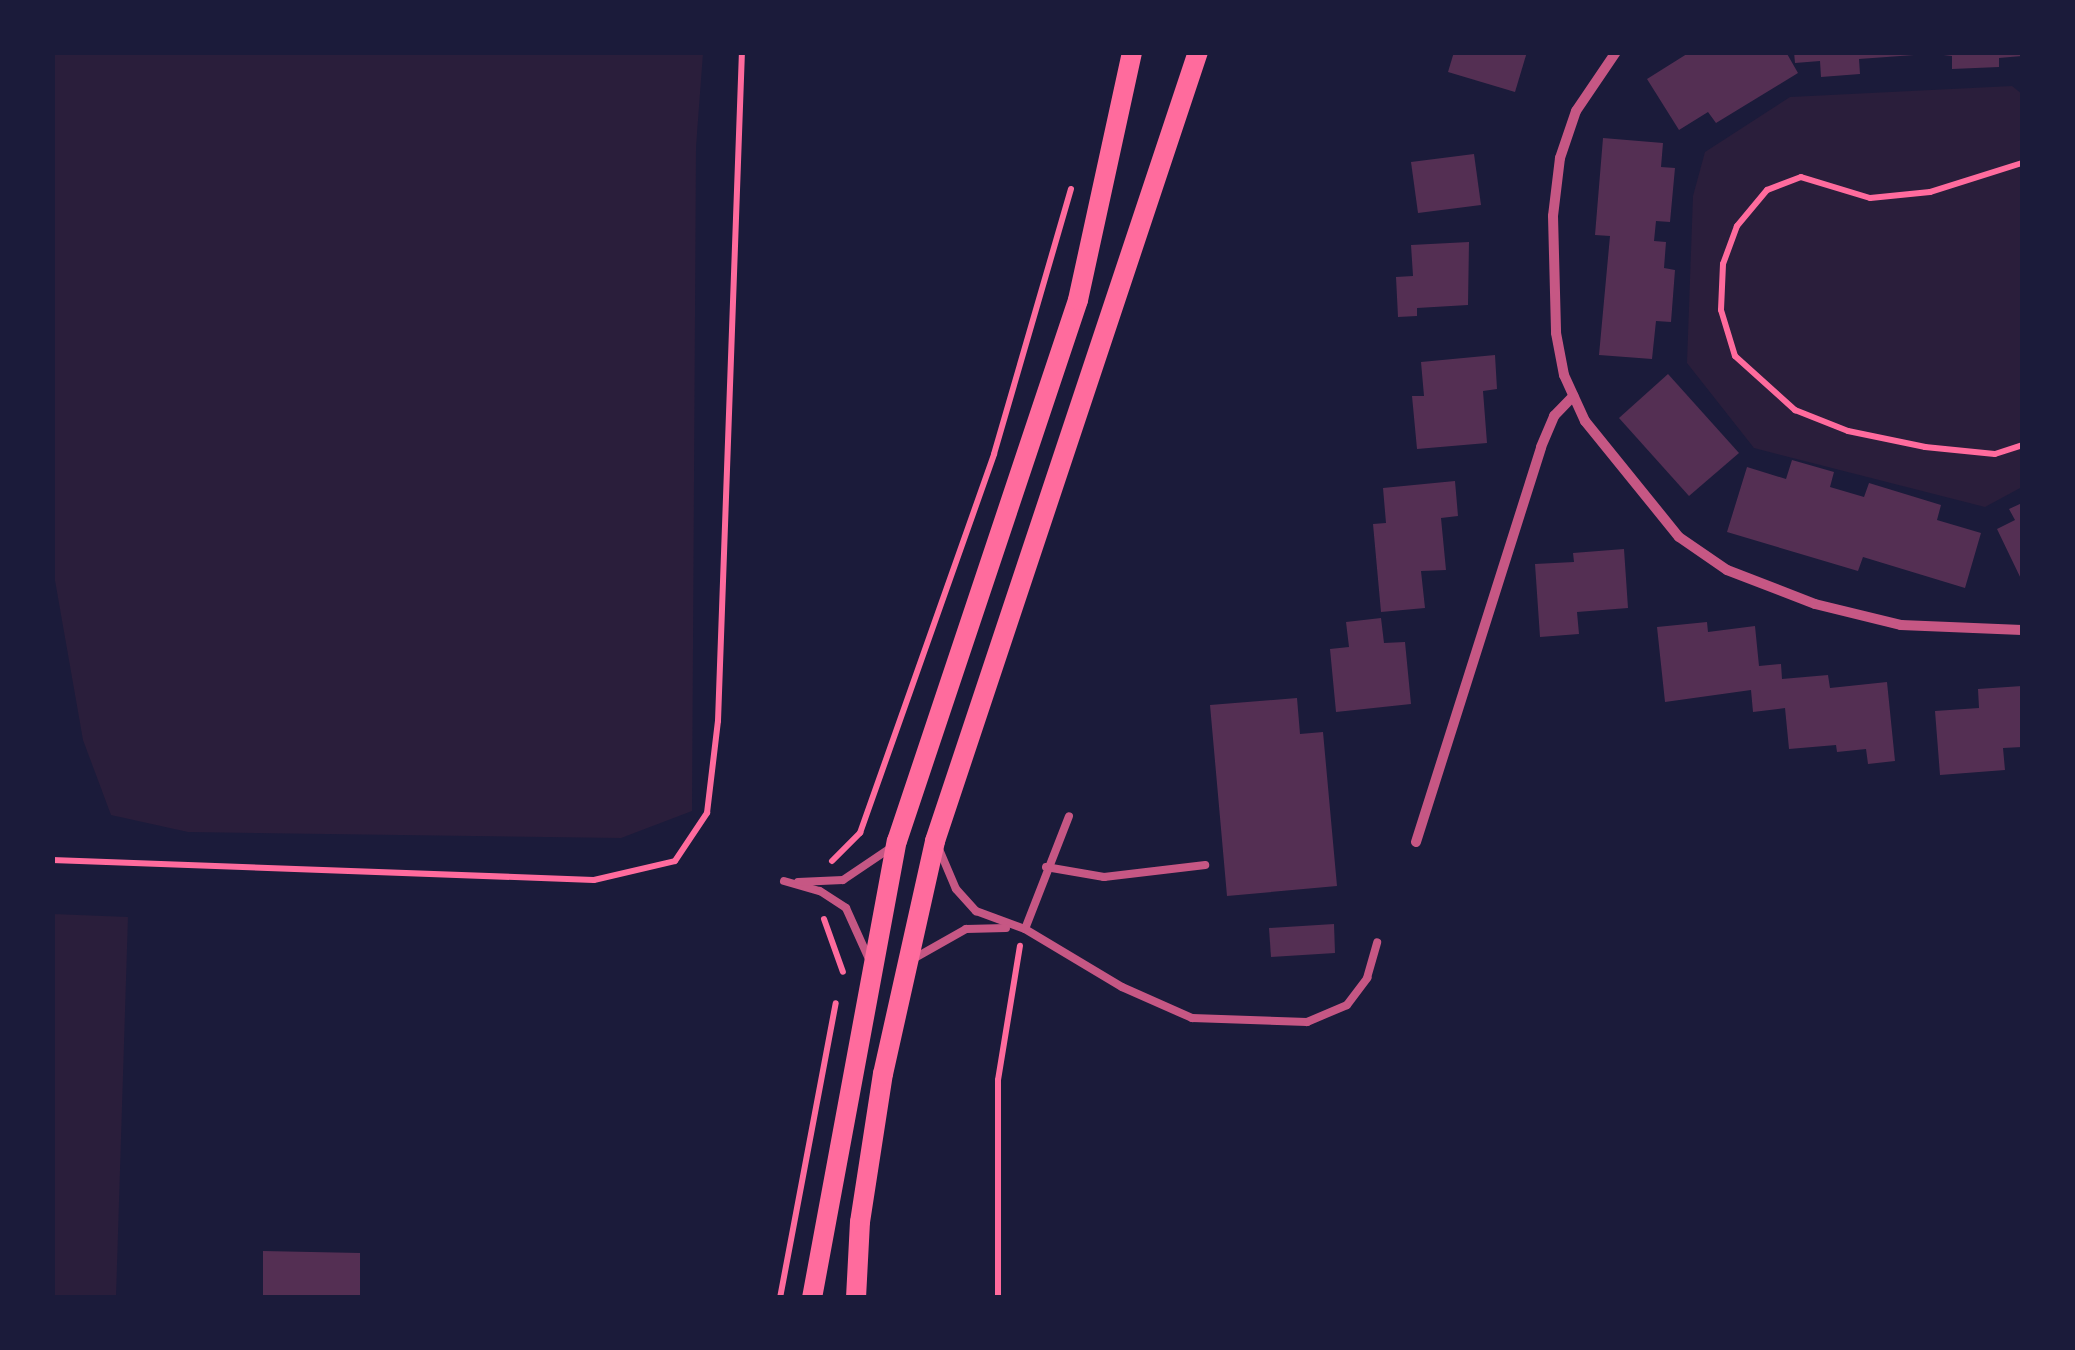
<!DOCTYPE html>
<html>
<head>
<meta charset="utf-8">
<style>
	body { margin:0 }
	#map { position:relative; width:2075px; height:1350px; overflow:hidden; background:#1b1b3a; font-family:Lora,serif }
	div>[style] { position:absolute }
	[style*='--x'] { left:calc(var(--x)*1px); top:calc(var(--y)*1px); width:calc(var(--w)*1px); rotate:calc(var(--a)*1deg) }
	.green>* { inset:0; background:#2a1e3b }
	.building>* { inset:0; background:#542f53 }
	.path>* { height:6px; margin:-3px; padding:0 3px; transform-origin:3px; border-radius:3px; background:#ff6b9d }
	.service>* { height:8px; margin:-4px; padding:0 4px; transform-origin:4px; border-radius:4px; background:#c65784 }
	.minor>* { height:10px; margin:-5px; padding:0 5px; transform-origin:5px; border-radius:5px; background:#c65784 }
	.secondary>* { height:20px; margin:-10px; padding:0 10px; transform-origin:10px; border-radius:10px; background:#ff6b9d }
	span { translate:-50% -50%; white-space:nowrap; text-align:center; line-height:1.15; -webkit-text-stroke:8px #1b1b3a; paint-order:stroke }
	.frame { position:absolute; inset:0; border:55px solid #1b1b3a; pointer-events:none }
</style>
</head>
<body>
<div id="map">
	<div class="green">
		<i style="clip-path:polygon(52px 53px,703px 53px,696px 147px,692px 811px,621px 838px,188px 832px,111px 815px,83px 740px,53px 569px)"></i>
		<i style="clip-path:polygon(2012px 86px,2022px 94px,2022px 487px,1985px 507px,1754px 448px,1687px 363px,1693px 196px,1705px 152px,1790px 97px)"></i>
		<i style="clip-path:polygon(53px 914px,128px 917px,116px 1297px,53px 1297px)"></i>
	</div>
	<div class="building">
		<i style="clip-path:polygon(1454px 52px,1527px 52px,1515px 92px,1448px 72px)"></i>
		<i style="clip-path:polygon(1690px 52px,1786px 52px,1798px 73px,1716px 123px,1708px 112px,1679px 130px,1647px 79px)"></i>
		<i style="clip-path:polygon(1794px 52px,1913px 52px,1914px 55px,1859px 59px,1860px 74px,1821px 77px,1820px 61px,1795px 63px)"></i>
		<i style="clip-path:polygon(1918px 52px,2022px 52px,2022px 56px,1999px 58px,1999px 67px,1952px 69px,1952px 56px)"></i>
		<i style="clip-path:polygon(1603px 138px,1663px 143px,1661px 167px,1675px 168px,1670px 222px,1656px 221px,1654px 241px,1666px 242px,1664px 268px,1675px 270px,1671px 322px,1656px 321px,1652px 359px,1599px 355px,1610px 236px,1595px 235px)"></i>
		<i style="clip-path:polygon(1474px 154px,1481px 205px,1418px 213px,1411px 162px)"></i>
		<i style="clip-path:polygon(1469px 242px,1468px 305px,1417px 308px,1417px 316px,1398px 317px,1396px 277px,1413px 276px,1411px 245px)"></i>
		<i style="clip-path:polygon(1495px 355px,1497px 389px,1483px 391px,1487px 443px,1417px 449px,1412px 396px,1424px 396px,1421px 362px)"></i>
		<i style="clip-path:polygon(1668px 374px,1739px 453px,1689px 496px,1619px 418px)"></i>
		<i style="clip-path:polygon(1792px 460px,1834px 472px,1830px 487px,1864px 497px,1869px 483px,1941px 505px,1937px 520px,1981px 533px,1965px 588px,1863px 557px,1858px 571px,1727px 532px,1747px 467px,1786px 479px)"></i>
		<i style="clip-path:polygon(1455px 481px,1458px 516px,1441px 518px,1446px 570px,1421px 571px,1425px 608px,1381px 612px,1373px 524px,1386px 523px,1383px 488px)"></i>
		<i style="clip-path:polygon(2022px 503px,2022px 581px,1997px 529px,2015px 520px,2009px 509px)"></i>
		<i style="clip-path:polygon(1624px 549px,1628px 608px,1577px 612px,1579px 634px,1540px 637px,1535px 564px,1574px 562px,1573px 553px)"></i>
		<i style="clip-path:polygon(1381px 618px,1384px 643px,1405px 642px,1411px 704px,1336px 712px,1330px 649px,1349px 647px,1346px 622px)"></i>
		<i style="clip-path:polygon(1707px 622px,1708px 632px,1755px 626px,1759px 666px,1781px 664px,1782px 679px,1828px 675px,1830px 688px,1887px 682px,1895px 761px,1868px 764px,1866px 749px,1837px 752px,1836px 745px,1789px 749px,1785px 708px,1753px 712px,1751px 690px,1665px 702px,1657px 627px)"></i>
		<i style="clip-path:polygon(2022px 686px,2022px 747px,2003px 748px,2005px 770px,1940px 775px,1935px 711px,1979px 708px,1978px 689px)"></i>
		<i style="clip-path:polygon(1297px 698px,1300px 734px,1323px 732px,1337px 886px,1227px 896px,1210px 705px)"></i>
		<i style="clip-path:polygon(1334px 924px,1335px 953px,1271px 957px,1269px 928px)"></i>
		<i style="clip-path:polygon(263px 1251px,360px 1253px,360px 1298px,263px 1298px)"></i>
	</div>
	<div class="path">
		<i style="--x:2022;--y:163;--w:96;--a:162.5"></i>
		<i style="--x:1930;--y:192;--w:60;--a:174.3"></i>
		<i style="--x:1870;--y:198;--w:72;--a:-163.1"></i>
		<i style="--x:1801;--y:177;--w:36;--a:159"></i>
		<i style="--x:1767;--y:190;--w:47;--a:129.8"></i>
		<i style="--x:1737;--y:226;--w:40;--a:110.2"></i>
		<i style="--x:1723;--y:264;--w:46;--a:92.5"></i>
		<i style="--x:1721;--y:310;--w:48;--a:73.1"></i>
		<i style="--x:1735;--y:356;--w:81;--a:42"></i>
		<i style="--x:1795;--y:410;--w:57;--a:21.6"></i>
		<i style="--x:1848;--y:431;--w:79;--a:11.7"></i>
		<i style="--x:1925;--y:447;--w:70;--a:5.7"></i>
		<i style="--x:1995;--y:454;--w:28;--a:-18"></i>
		<i style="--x:52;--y:860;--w:542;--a:2.11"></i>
		<i style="--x:594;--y:880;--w:83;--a:-13.2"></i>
		<i style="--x:675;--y:861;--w:58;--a:-56.3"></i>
		<i style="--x:707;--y:813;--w:93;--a:-83.2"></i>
		<i style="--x:718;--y:721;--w:669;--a:-87.95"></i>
		<i style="--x:832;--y:861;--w:40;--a:-45"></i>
		<i style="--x:860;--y:833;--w:402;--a:-70.5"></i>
		<i style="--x:994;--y:454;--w:276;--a:-73.8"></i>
		<i style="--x:824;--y:919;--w:56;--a:70.3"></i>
		<i style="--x:780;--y:1298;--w:300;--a:-79.3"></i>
		<i style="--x:998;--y:1298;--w:218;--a:-90"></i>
		<i style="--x:998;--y:1080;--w:136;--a:-80.7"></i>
	</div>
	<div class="service">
		<i style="--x:939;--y:849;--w:43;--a:67"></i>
		<i style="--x:956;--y:889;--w:30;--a:48"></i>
		<i style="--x:976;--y:911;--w:52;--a:20.2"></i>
		<i style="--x:1025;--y:929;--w:113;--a:30.9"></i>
		<i style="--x:1122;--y:987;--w:77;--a:23.9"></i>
		<i style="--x:1192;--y:1018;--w:115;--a:2"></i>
		<i style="--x:1307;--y:1022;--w:43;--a:-23"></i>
		<i style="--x:1347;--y:1005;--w:34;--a:-53"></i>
		<i style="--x:1367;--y:978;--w:37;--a:-74"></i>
		<i style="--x:1046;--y:867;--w:59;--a:9.8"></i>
		<i style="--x:1104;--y:877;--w:102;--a:-6.8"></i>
		<i style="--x:784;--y:881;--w:37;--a:16"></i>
		<i style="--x:820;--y:891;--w:31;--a:33"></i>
		<i style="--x:846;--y:908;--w:56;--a:65.7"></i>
		<i style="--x:798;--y:882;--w:45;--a:-2.5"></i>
		<i style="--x:843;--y:880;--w:55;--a:-34"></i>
		<i style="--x:1025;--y:929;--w:121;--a:-68.7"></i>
		<i style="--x:913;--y:959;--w:61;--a:-29.5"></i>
		<i style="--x:966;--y:929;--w:40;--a:-1.4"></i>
	</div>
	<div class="minor">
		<i style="--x:1616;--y:52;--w:71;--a:124.1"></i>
		<i style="--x:1576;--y:111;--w:50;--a:108.8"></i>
		<i style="--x:1560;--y:158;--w:58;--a:96.9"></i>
		<i style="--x:1553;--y:216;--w:117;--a:88.5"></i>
		<i style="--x:1556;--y:333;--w:43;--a:79.2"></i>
		<i style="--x:1564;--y:375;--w:51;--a:65.5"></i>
		<i style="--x:1585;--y:421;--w:149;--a:51"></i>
		<i style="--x:1679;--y:537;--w:58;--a:34.5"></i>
		<i style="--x:1727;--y:570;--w:94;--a:21.1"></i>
		<i style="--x:1815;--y:604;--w:89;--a:13.7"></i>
		<i style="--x:1901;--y:625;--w:121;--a:2.4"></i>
		<i style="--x:1416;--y:842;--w:414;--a:-72.4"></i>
		<i style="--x:1541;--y:447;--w:34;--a:-67"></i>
		<i style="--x:1554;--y:416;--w:28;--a:-46"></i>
	</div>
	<div class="secondary">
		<i style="--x:812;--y:1298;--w:465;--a:-79.5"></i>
		<i style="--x:897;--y:841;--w:570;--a:-71.5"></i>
		<i style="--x:1078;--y:300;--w:254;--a:-77.7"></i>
		<i style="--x:856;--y:1298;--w:76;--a:-87"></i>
		<i style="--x:860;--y:1222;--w:150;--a:-81.2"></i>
		<i style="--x:883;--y:1074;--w:239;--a:-77.4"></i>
		<i style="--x:935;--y:841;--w:832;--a:-71.57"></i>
	</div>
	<div class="frame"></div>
</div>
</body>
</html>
